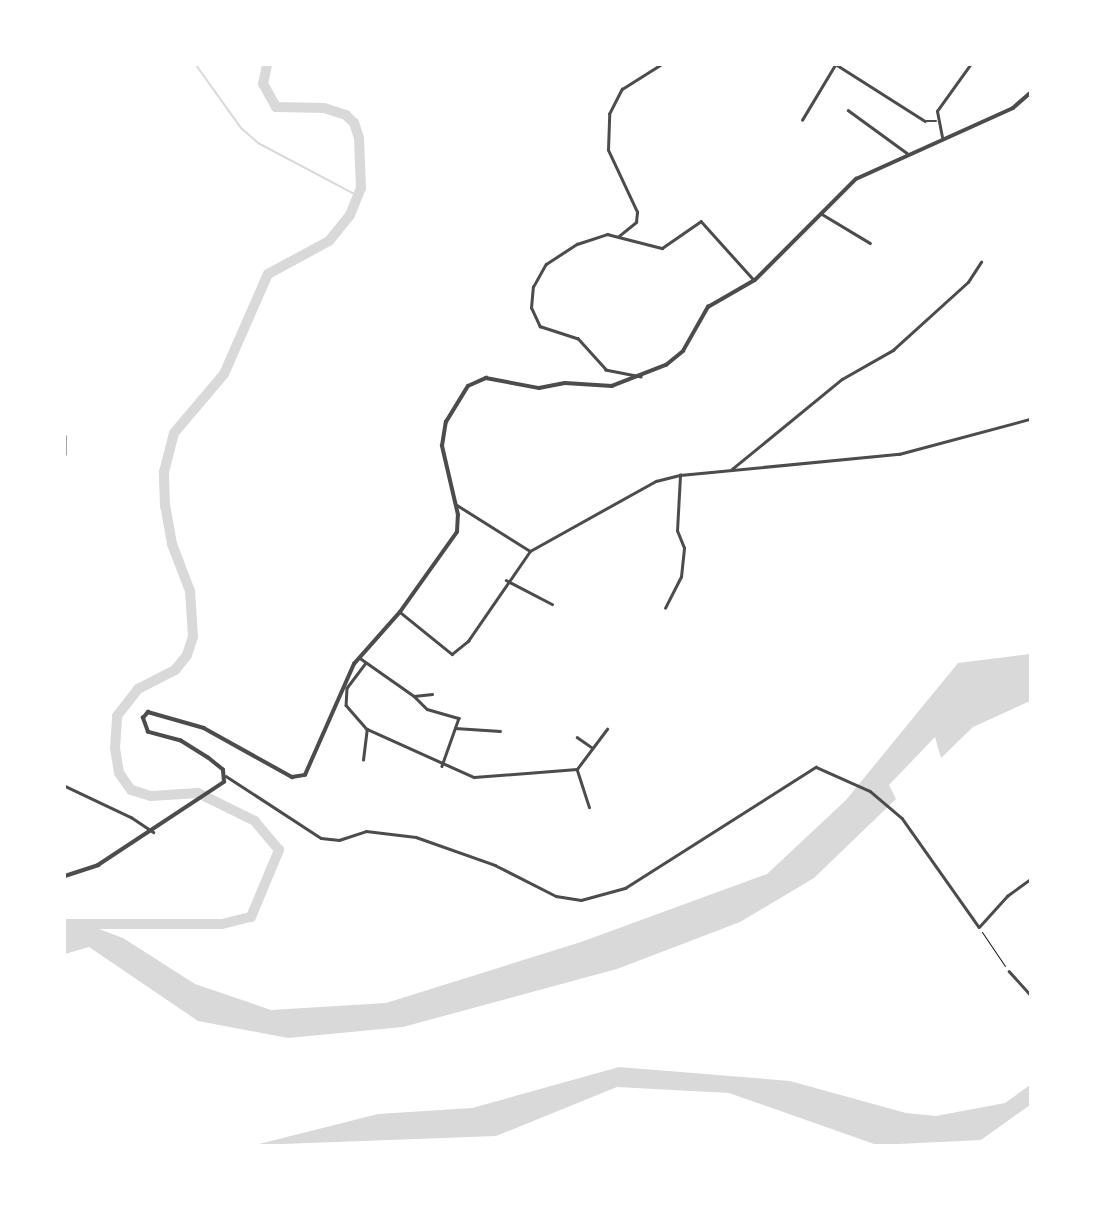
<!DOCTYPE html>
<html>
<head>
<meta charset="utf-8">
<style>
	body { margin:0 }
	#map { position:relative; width:1095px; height:1210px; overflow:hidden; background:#fff; font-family:"Source Sans 3",sans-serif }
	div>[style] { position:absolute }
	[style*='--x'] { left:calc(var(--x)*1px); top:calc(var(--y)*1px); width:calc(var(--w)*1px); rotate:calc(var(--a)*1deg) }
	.water>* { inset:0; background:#d9d9d9 }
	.stream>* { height:2px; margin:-1px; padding:0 1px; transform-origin:1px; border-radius:1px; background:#d9d9d9 }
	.river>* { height:10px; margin:-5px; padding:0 5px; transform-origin:5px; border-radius:5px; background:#d9d9d9 }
	.path>* { height:1px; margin:-0.5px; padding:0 0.5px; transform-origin:0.5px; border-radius:0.5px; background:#111 }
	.minor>* { height:2.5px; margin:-1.25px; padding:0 1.25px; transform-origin:1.25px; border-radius:1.25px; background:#4c4c4c }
	.tertiary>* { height:3.5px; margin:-1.75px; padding:0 1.75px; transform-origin:1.75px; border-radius:1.75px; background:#4c4c4c }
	span { translate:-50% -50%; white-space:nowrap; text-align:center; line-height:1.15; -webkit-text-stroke:5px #fff; paint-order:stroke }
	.frame { position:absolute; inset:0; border:66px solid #fff; pointer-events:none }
</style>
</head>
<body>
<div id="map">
	<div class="water">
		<i style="clip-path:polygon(1030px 654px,1030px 701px,973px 727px,941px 758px,935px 737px,889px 785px,896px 799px,814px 878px,740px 922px,617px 969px,403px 1027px,288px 1038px,198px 1021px,89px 947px,65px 954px,65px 923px,91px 926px,123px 938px,195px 984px,271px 1010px,386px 1003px,581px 942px,767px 874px,846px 800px,958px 663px)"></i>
		<i style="clip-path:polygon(619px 1067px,790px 1081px,906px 1113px,936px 1116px,1005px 1103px,1030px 1085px,1030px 1105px,981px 1140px,877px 1145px,729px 1093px,617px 1087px,496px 1136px,255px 1145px,378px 1114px,472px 1108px)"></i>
	</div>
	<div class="stream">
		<i style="--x:196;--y:65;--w:77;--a:54.5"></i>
		<i style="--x:241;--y:128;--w:23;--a:41"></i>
		<i style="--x:258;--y:143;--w:113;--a:27.9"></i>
	</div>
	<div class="river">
		<i style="--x:65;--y:924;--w:157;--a:0"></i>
		<i style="--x:222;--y:924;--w:30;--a:-14"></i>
		<i style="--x:251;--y:917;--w:73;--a:-67.3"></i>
		<i style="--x:279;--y:850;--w:38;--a:-130"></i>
		<i style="--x:255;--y:821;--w:64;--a:-153.8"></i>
		<i style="--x:198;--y:793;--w:47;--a:176.3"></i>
		<i style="--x:151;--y:796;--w:21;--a:-163"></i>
		<i style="--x:131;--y:790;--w:21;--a:-125"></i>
		<i style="--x:119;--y:773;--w:25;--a:-99"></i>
		<i style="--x:115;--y:748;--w:32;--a:-86"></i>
		<i style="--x:117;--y:716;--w:34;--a:-52"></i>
		<i style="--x:138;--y:689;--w:42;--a:-27.2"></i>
		<i style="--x:175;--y:670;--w:19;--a:-51"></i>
		<i style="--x:187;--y:655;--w:19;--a:-72"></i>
		<i style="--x:193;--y:637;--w:46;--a:-93.7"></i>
		<i style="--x:190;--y:591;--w:50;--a:-111"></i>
		<i style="--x:172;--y:544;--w:39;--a:-100"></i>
		<i style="--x:165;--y:506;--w:34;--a:-92"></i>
		<i style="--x:164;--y:472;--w:40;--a:-75.6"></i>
		<i style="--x:174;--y:433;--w:77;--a:-49.7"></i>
		<i style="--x:224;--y:374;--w:109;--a:-66.3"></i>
		<i style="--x:268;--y:274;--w:69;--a:-28.4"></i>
		<i style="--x:329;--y:241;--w:33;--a:-51"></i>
		<i style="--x:350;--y:215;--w:29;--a:-68"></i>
		<i style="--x:361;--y:188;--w:50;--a:-92.3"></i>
		<i style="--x:359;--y:138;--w:16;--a:-108"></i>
		<i style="--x:354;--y:123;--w:11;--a:-135"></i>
		<i style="--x:346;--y:115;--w:23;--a:-162"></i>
		<i style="--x:324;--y:108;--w:48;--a:-178.8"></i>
		<i style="--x:276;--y:107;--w:26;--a:-119"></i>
		<i style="--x:263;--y:84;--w:19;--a:-78"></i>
	</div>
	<div class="path">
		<i style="--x:982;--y:932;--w:41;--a:55.9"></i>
	</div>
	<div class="minor">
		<i style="--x:837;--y:65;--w:104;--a:32.5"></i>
		<i style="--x:925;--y:121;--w:11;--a:0"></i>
		<i style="--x:848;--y:110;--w:73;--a:36.1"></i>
		<i style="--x:802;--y:120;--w:64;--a:-59"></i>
		<i style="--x:942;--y:137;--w:26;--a:-101"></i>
		<i style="--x:937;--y:111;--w:57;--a:-54.3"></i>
		<i style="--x:822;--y:214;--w:56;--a:31.1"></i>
		<i style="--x:619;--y:236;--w:22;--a:-39"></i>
		<i style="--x:636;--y:222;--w:10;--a:-84"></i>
		<i style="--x:637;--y:212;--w:68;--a:-115.1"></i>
		<i style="--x:608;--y:150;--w:36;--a:-88"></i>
		<i style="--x:609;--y:114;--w:28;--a:-63"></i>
		<i style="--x:622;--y:89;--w:45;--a:-32.3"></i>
		<i style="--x:641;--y:377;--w:36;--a:-169"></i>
		<i style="--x:606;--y:370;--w:42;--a:-132.1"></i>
		<i style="--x:578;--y:339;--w:40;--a:-162"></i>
		<i style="--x:540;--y:327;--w:21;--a:-115"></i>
		<i style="--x:531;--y:308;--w:21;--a:-85"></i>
		<i style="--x:533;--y:287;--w:26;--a:-61"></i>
		<i style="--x:546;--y:264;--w:37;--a:-33"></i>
		<i style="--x:577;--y:244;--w:32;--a:-18"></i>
		<i style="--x:607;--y:234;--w:57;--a:14.3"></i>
		<i style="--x:662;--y:248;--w:47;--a:-34.7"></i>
		<i style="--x:701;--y:221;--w:79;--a:48.1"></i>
		<i style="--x:65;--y:436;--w:18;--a:90"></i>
		<i style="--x:732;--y:469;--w:142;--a:-39.3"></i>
		<i style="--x:842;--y:379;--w:59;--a:-29.6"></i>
		<i style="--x:893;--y:350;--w:101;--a:-42.2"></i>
		<i style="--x:968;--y:282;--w:24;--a:-57"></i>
		<i style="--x:457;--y:505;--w:86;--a:32.2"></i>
		<i style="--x:506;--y:580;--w:52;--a:27.6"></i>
		<i style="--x:665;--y:608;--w:35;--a:-63"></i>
		<i style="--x:681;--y:577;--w:29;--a:-84"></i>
		<i style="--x:684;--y:548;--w:18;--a:-112"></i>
		<i style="--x:677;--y:531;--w:56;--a:-86.9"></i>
		<i style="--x:400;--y:612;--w:67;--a:38.9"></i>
		<i style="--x:452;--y:654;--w:21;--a:-39"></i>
		<i style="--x:468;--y:641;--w:109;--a:-55.4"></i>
		<i style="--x:530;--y:551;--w:144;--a:-29.1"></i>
		<i style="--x:656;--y:481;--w:25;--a:-14"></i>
		<i style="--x:680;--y:475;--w:220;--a:-5.5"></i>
		<i style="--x:899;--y:454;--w:136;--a:-15"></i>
		<i style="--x:360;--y:658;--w:66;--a:35.1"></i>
		<i style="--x:414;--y:696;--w:18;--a:-6"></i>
		<i style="--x:366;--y:663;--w:31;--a:127"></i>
		<i style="--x:347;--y:688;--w:17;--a:93"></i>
		<i style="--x:346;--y:705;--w:32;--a:49"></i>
		<i style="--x:367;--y:729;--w:117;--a:24.2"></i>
		<i style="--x:474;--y:777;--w:103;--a:-4.4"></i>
		<i style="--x:577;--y:769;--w:40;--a:72"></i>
		<i style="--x:414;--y:696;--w:18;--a:45"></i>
		<i style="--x:427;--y:709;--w:33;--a:16"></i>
		<i style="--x:459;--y:718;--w:51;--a:109.5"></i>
		<i style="--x:455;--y:728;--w:45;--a:3.8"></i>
		<i style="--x:577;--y:737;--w:19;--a:35"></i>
		<i style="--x:363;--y:760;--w:31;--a:-83"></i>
		<i style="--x:577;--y:769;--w:50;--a:-53.1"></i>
		<i style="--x:226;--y:776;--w:113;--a:33.1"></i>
		<i style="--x:321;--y:838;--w:18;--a:6"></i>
		<i style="--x:339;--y:840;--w:28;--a:-18"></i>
		<i style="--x:366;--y:831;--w:50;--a:6.8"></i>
		<i style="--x:416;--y:837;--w:84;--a:19.5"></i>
		<i style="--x:495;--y:865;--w:68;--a:26.9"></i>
		<i style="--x:556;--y:896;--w:25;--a:9"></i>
		<i style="--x:581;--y:900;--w:46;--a:-15.3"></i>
		<i style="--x:625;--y:888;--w:226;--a:-32.4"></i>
		<i style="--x:816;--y:767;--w:59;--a:24"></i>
		<i style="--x:870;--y:791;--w:42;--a:40.2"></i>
		<i style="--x:902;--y:818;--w:133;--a:54.8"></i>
		<i style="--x:979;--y:927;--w:42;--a:-47.9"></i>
		<i style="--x:1007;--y:896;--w:29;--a:-36"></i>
		<i style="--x:65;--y:786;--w:73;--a:25.2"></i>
		<i style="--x:131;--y:817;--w:27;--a:34"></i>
		<i style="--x:1009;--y:971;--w:31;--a:48"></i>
	</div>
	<div class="tertiary">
		<i style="--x:65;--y:876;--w:35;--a:-18"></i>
		<i style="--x:98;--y:865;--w:151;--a:-33.4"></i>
		<i style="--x:224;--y:782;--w:12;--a:-95"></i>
		<i style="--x:223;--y:770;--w:19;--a:-141"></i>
		<i style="--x:208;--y:758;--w:32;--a:-148"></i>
		<i style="--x:181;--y:741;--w:34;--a:-165"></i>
		<i style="--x:148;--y:732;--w:15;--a:-110"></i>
		<i style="--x:143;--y:718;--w:8;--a:-50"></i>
		<i style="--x:148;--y:712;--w:58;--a:15.9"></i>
		<i style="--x:204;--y:728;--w:101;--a:29.1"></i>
		<i style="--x:292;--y:777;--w:13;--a:-9"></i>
		<i style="--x:305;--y:775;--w:121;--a:-66.2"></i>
		<i style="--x:354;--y:664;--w:69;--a:-48.5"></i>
		<i style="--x:400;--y:612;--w:98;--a:-54.5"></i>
		<i style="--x:457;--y:532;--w:17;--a:-87"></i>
		<i style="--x:458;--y:515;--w:71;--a:-103.1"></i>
		<i style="--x:442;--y:446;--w:24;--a:-81"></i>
		<i style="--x:446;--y:422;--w:42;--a:-58.6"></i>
		<i style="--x:468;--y:386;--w:20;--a:-24"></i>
		<i style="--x:486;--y:378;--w:54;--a:10.7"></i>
		<i style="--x:539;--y:388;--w:26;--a:-11"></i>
		<i style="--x:565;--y:383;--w:47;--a:3.7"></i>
		<i style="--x:612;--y:386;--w:58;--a:-21.3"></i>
		<i style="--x:666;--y:365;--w:22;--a:-39"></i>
		<i style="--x:683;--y:351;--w:51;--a:-60.4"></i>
		<i style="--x:708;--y:307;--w:54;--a:-29.9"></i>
		<i style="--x:755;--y:280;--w:143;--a:-45"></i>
		<i style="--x:856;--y:179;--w:172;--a:-24.3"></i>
		<i style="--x:1013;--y:108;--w:23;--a:-41"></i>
	</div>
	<div class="frame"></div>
</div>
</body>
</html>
